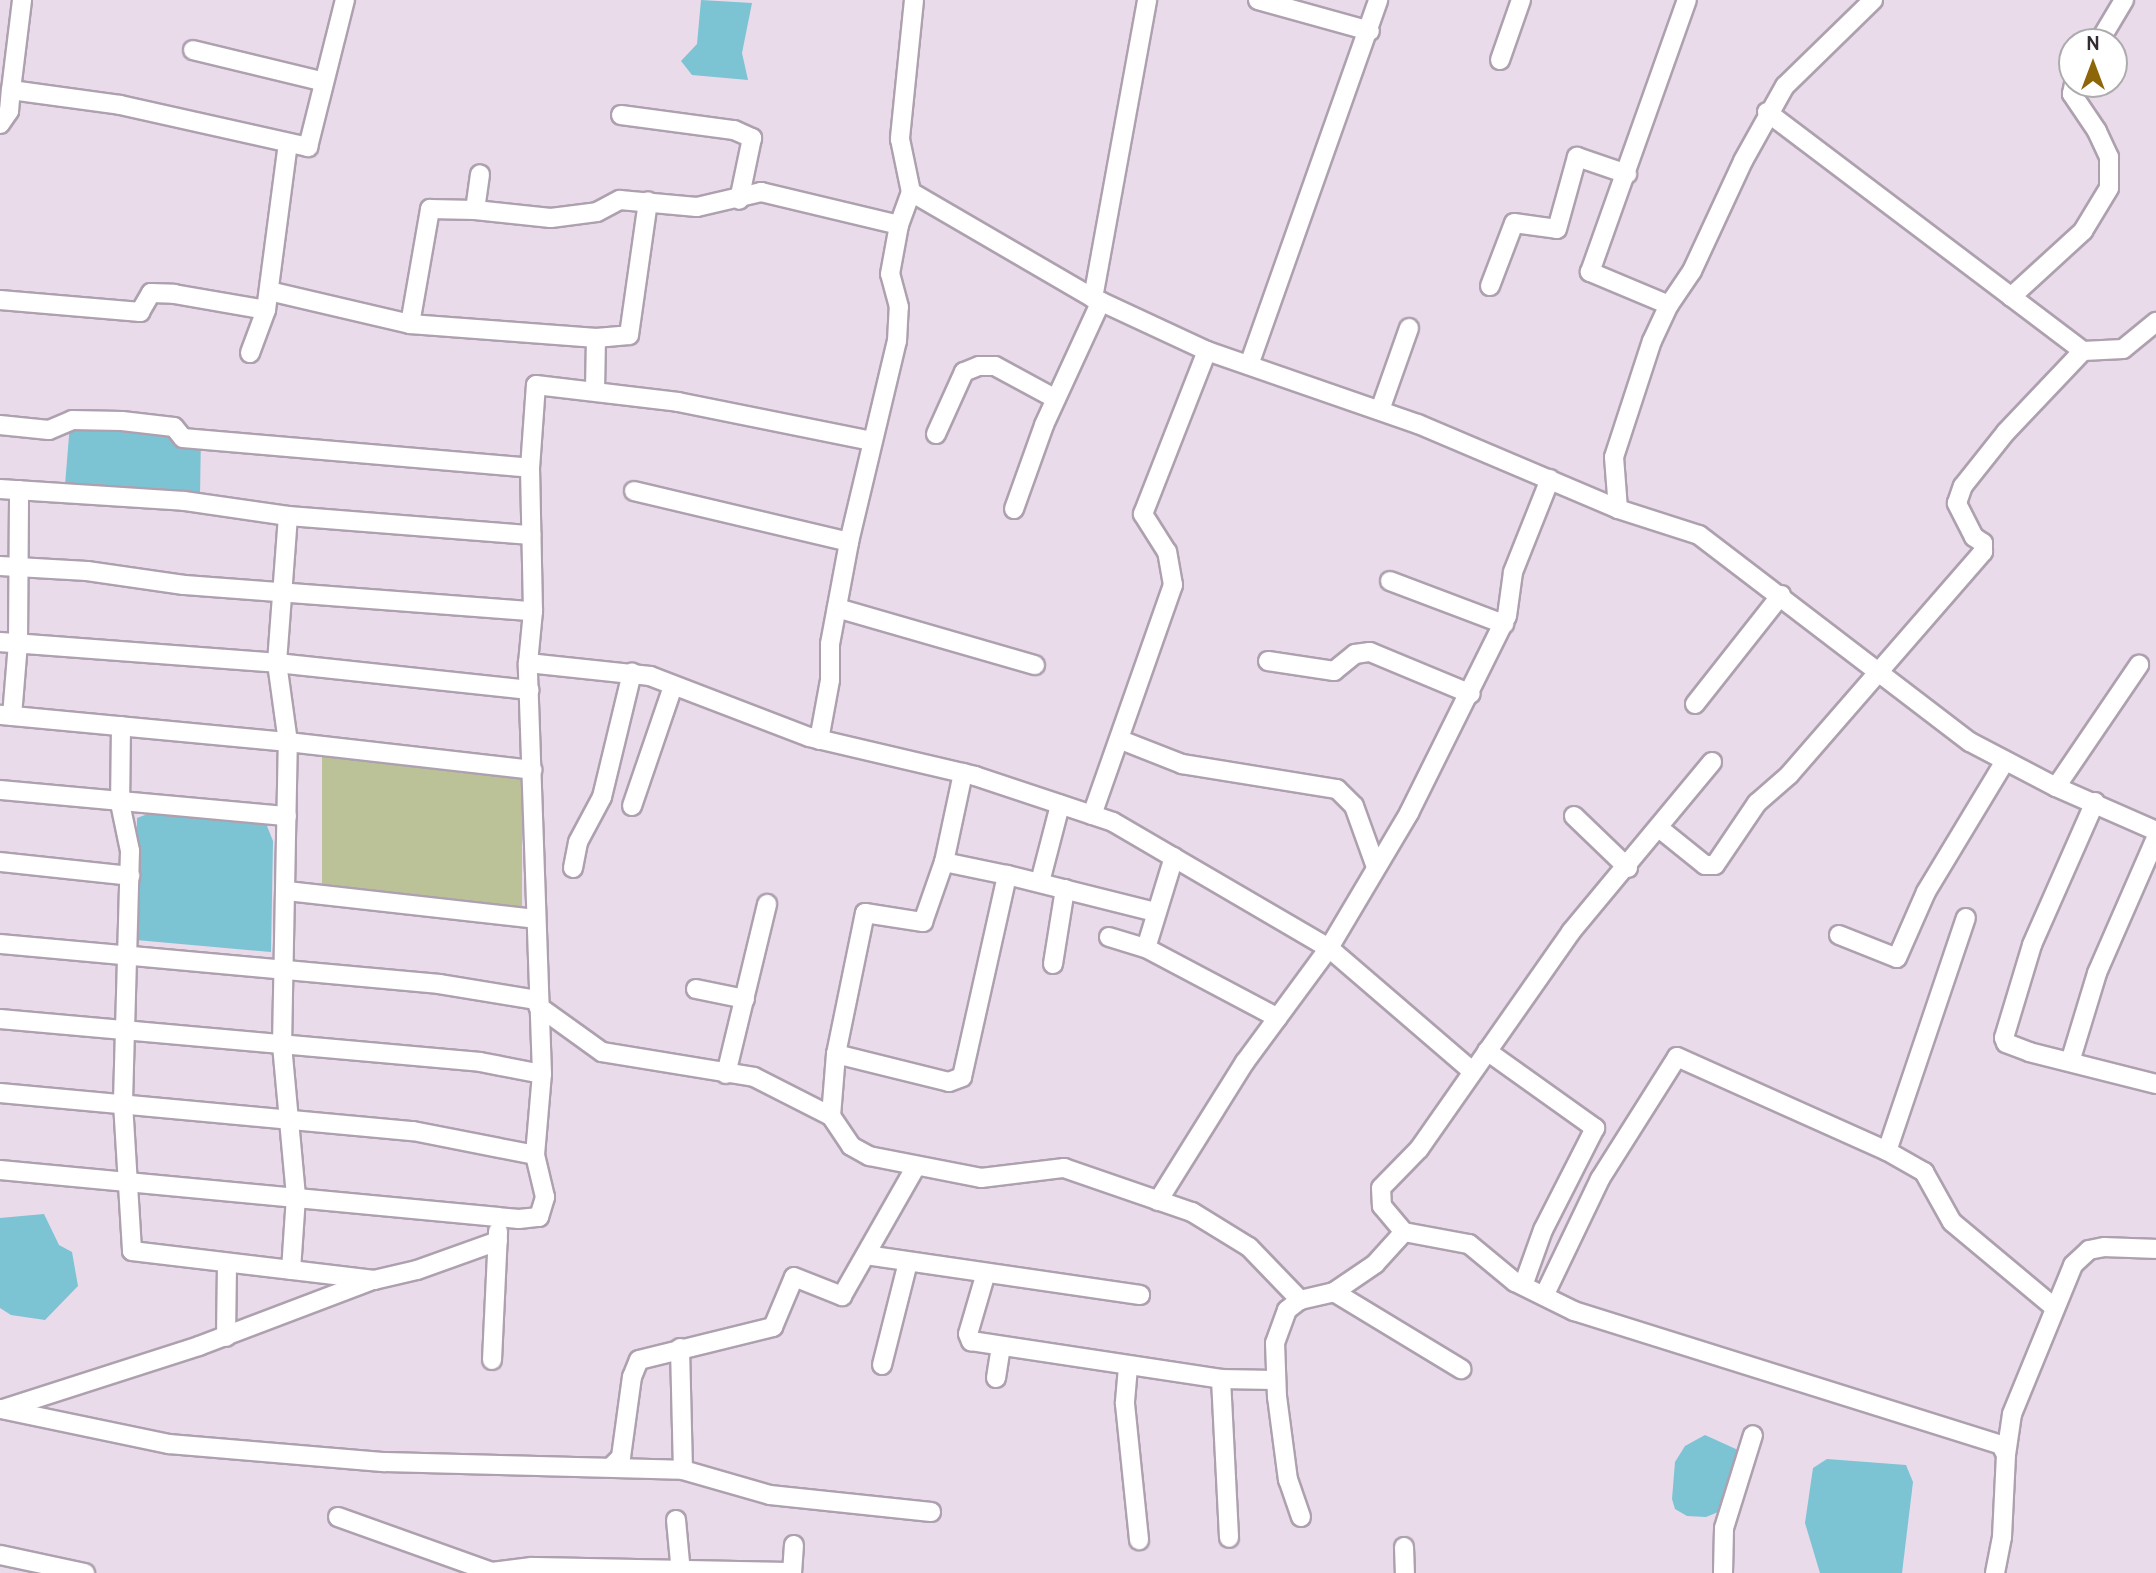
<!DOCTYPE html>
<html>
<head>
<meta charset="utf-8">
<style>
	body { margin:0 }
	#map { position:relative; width:2156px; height:1573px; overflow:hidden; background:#e9dbea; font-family:Cabin,sans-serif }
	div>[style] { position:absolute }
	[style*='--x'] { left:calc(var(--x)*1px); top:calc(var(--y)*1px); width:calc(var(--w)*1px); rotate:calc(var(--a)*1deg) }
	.green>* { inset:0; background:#bcc298 }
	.water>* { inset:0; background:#7cc3d4 }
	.roads { filter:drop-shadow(2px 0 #aea1af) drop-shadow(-2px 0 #aea1af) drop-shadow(0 2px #aea1af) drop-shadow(0 -2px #aea1af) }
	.minor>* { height:18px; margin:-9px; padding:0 9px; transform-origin:9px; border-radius:9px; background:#fff }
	span { translate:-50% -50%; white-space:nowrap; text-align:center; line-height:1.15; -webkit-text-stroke:7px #fff; paint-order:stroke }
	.north { position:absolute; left:2058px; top:28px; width:70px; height:70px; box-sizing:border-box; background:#fff; border:2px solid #adabad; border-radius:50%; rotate:0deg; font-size:19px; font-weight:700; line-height:28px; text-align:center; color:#322c32 }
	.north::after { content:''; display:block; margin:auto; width:24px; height:32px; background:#8e660a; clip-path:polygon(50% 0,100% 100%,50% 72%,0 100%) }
</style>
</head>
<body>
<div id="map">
	<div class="green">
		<i style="clip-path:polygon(322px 755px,522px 776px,522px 908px,322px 885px)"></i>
	</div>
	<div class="water">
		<i style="clip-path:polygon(701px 0,752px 3px,742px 53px,748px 80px,692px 75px,681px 61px,697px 44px)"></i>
		<i style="clip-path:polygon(70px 424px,201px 431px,200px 495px,65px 485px)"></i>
		<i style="clip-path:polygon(153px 812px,265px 821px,273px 841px,271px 952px,136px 940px,137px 818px)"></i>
		<i style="clip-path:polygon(44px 1214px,59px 1245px,72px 1252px,78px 1286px,45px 1320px,11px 1315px,0 1308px,0 1218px)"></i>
		<i style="clip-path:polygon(1705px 1435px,1738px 1450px,1738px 1463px,1723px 1510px,1706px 1517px,1687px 1516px,1675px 1509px,1672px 1499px,1675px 1462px,1685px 1446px)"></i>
		<i style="clip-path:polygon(1827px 1459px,1906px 1465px,1913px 1482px,1902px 1573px,1820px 1573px,1805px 1523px,1813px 1468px)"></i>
	</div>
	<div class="roads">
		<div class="minor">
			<i style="--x:914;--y:0;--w:140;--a:95.8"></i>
			<i style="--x:900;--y:139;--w:54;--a:78.3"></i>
			<i style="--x:911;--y:192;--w:211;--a:30.2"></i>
			<i style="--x:1093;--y:298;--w:126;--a:24.9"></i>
			<i style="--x:1207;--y:351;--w:223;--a:19.1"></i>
			<i style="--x:1418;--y:424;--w:217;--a:23"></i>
			<i style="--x:1618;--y:509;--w:85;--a:17.8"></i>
			<i style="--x:1699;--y:535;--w:341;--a:37.4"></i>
			<i style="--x:1970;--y:742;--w:97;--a:27.6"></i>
			<i style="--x:2056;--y:787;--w:109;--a:23.7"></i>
			<i style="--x:1258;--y:0;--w:116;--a:15.5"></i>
			<i style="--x:2099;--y:42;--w:49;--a:-59.2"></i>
			<i style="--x:193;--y:50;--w:132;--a:13.6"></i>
			<i style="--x:1500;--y:60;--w:64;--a:-70.7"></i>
			<i style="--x:11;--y:90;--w:91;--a:-83"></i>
			<i style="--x:1767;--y:112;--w:396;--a:37.1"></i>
			<i style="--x:621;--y:115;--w:114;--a:7.6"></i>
			<i style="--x:734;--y:130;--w:20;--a:24"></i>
			<i style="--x:752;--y:138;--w:63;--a:101.8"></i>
			<i style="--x:0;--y:124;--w:16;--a:-55"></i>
			<i style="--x:9;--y:111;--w:21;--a:-85"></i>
			<i style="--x:11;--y:90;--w:110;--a:7.8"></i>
			<i style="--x:120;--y:105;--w:193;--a:12.6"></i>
			<i style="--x:308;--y:147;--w:152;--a:-75.9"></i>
			<i style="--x:475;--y:210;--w:76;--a:6"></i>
			<i style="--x:551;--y:218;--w:46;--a:-7.4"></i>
			<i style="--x:597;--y:212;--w:26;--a:-28"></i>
			<i style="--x:620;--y:200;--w:77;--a:5.2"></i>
			<i style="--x:697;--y:207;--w:66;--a:-13.2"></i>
			<i style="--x:761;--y:192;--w:142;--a:13.4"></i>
			<i style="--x:1490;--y:286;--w:67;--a:-69.1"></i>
			<i style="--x:1514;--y:223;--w:43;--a:7.9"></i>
			<i style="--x:1557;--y:229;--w:75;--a:-74.5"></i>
			<i style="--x:1577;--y:157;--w:53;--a:18.8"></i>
			<i style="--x:269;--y:291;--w:145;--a:13.2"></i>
			<i style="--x:410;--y:324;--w:117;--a:-80.1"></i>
			<i style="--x:430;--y:209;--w:45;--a:1.3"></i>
			<i style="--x:475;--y:210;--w:36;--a:-82"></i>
			<i style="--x:2011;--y:297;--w:98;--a:-42.5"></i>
			<i style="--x:2083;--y:231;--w:50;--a:-58.8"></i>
			<i style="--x:2109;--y:188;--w:31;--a:-90"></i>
			<i style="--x:2109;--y:157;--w:29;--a:-115"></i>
			<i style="--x:2097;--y:131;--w:45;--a:-124"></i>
			<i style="--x:2072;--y:94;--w:10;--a:-79"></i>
			<i style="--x:1093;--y:298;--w:303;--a:-79.7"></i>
			<i style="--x:0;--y:300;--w:141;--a:4.9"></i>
			<i style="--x:140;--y:312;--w:22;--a:-60"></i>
			<i style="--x:151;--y:293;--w:23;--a:2"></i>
			<i style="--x:174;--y:294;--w:93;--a:9.9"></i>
			<i style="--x:266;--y:310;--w:168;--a:-82.5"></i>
			<i style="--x:1669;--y:305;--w:41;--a:-55.9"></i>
			<i style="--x:1692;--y:271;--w:121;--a:-65.1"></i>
			<i style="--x:1743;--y:161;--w:86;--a:-60.8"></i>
			<i style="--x:1785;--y:86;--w:123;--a:-44.3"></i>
			<i style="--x:410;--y:324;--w:187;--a:4.3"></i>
			<i style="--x:596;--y:338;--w:51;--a:91.1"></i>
			<i style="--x:596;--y:338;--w:33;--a:-5"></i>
			<i style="--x:629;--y:335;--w:135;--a:-81.9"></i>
			<i style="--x:250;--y:353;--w:46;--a:-69.6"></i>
			<i style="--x:1249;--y:365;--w:387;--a:-70.5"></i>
			<i style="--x:1380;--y:410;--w:87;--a:-70.5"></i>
			<i style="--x:0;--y:425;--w:49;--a:5.8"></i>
			<i style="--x:49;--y:430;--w:25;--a:-23"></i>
			<i style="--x:72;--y:420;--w:50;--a:1.1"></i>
			<i style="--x:122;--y:421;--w:52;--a:6.6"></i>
			<i style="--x:174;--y:427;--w:14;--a:51"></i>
			<i style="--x:183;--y:438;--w:348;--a:4.9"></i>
			<i style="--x:936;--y:434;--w:68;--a:-65.7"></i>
			<i style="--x:964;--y:372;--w:16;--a:-22"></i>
			<i style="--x:979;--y:366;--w:16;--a:0"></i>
			<i style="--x:995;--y:366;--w:69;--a:28.4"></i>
			<i style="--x:0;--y:489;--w:184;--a:3.7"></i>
			<i style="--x:184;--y:501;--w:105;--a:8.2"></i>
			<i style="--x:288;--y:516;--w:147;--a:94.3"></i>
			<i style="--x:277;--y:663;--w:80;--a:82.1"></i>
			<i style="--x:288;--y:742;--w:289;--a:-174.6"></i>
			<i style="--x:634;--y:491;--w:221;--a:13.3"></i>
			<i style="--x:1014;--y:509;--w:89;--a:-70.3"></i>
			<i style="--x:1044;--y:425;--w:136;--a:-65.3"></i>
			<i style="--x:1618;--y:509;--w:52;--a:-94.4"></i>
			<i style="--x:1614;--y:457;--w:122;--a:-71.9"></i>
			<i style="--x:1652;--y:341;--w:40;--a:-65"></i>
			<i style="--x:1669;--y:305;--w:86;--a:-157.3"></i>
			<i style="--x:1590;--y:272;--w:289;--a:-70.4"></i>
			<i style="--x:288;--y:516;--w:244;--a:4.5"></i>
			<i style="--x:0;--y:566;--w:87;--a:3.3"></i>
			<i style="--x:87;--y:571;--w:98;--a:8.2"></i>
			<i style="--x:184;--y:585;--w:350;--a:4.3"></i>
			<i style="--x:1390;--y:581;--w:122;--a:20.7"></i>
			<i style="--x:837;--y:608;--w:206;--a:16.1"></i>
			<i style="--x:0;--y:642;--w:278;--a:4.3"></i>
			<i style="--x:277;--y:663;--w:254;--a:6.1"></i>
			<i style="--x:1268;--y:661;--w:67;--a:8.6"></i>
			<i style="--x:1334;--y:671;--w:27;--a:-39"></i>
			<i style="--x:1355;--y:654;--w:15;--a:-8"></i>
			<i style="--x:1370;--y:652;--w:109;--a:22.6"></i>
			<i style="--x:528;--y:663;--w:123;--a:6.1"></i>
			<i style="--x:650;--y:676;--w:170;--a:21"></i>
			<i style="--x:809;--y:737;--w:171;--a:13.2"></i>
			<i style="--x:975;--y:776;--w:145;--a:18.4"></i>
			<i style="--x:1113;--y:822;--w:250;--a:30.3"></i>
			<i style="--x:1329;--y:948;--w:189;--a:40.7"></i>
			<i style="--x:1695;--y:704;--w:139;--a:-51.7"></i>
			<i style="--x:12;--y:716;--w:73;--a:-85.3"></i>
			<i style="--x:18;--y:643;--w:153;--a:-89.6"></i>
			<i style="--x:121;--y:726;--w:77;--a:90.7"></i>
			<i style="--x:120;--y:803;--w:49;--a:78.2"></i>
			<i style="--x:130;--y:851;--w:252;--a:91.6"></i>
			<i style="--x:123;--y:1103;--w:148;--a:86.5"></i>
			<i style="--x:132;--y:1251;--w:244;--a:6.8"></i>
			<i style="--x:374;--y:1280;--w:44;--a:-13.1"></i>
			<i style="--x:417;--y:1270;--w:86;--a:-19.7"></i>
			<i style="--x:819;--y:740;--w:61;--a:-79.6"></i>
			<i style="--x:830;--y:680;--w:36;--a:-90"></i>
			<i style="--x:830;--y:644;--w:104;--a:-79.4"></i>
			<i style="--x:849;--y:542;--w:207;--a:-76.6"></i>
			<i style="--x:897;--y:341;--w:34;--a:-87"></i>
			<i style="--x:899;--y:307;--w:34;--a:-105"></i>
			<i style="--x:890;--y:274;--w:50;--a:-79.6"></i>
			<i style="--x:899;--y:225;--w:35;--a:-70"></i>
			<i style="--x:1121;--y:740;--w:66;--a:21.5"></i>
			<i style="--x:1182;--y:764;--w:157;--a:9.2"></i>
			<i style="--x:1337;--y:789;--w:24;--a:45"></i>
			<i style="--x:1354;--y:806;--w:65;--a:70.2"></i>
			<i style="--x:1712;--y:762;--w:221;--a:129.7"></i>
			<i style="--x:1571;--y:932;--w:265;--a:125"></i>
			<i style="--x:1419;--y:1149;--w:54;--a:134.3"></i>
			<i style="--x:1381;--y:1188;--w:18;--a:87"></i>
			<i style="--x:1382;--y:1206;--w:34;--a:50"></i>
			<i style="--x:1404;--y:1232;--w:66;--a:10.5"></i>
			<i style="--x:1469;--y:1244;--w:60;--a:39.6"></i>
			<i style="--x:1515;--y:1282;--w:66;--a:26.2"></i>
			<i style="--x:1574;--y:1311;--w:448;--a:17.4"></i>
			<i style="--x:2001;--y:1445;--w:11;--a:63"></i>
			<i style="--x:2006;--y:1455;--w:82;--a:92.8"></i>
			<i style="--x:2002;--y:1537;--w:37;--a:101"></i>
			<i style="--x:2056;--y:787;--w:148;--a:-55.8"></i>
			<i style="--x:0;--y:790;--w:288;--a:5.2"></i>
			<i style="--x:2095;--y:802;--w:156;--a:113.8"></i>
			<i style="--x:2032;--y:945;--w:97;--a:106.8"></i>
			<i style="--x:2004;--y:1038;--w:5;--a:68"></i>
			<i style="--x:2006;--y:1043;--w:25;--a:21"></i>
			<i style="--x:2029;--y:1052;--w:131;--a:14.1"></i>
			<i style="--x:632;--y:806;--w:127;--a:-71.1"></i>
			<i style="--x:1092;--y:815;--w:244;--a:-70.6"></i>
			<i style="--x:1173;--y:585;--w:34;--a:-100"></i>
			<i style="--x:1167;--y:552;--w:45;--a:-122.3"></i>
			<i style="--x:1143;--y:514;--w:175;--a:-68.6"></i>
			<i style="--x:1574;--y:816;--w:75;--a:43.9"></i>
			<i style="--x:1659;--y:828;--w:59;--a:38.8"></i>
			<i style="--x:1705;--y:865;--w:10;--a:0"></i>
			<i style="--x:1715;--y:865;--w:75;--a:-55.9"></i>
			<i style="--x:1757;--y:803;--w:43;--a:-41.2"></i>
			<i style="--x:1789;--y:775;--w:296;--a:-49"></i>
			<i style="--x:1983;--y:552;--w:9;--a:-90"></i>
			<i style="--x:1983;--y:543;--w:11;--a:-146"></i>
			<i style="--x:1974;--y:537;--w:38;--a:-117"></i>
			<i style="--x:1957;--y:503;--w:18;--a:-71"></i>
			<i style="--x:1963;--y:486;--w:69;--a:-51.5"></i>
			<i style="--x:2006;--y:432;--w:112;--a:-46.5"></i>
			<i style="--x:2083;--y:351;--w:40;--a:-2.9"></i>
			<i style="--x:2123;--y:349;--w:43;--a:-39.3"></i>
			<i style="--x:1174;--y:857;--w:95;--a:107.1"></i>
			<i style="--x:1146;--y:948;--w:149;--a:27.9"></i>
			<i style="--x:0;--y:862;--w:131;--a:6.1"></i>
			<i style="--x:944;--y:862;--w:64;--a:11.7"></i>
			<i style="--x:573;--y:868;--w:26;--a:-79"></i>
			<i style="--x:578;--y:842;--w:51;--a:-61.9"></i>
			<i style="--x:602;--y:797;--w:128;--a:-76.4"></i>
			<i style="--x:1040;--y:882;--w:80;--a:-75.4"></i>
			<i style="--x:287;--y:891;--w:250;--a:6.4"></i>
			<i style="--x:1839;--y:935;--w:62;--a:21.6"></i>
			<i style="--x:1897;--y:958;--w:72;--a:-66.3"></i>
			<i style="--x:1926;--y:892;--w:153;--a:-58.9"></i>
			<i style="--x:1109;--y:937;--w:39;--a:17"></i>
			<i style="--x:0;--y:944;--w:441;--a:5.2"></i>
			<i style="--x:439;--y:984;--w:99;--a:9.3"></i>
			<i style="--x:1053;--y:964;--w:76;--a:-80.9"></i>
			<i style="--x:696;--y:989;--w:50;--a:11.5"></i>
			<i style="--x:538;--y:1006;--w:79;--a:35.7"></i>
			<i style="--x:602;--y:1052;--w:154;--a:9.3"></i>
			<i style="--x:754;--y:1077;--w:86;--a:26.9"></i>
			<i style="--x:831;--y:1116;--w:36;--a:56"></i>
			<i style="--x:851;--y:1146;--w:21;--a:29"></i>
			<i style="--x:869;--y:1156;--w:114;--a:11.1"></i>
			<i style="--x:981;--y:1178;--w:84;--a:-6.9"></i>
			<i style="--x:1064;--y:1168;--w:135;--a:19"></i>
			<i style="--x:1192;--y:1212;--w:67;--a:31.6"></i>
			<i style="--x:1249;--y:1247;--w:74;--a:46.1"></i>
			<i style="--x:0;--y:1019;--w:482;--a:5.1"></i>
			<i style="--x:480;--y:1062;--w:63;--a:11"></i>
			<i style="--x:1487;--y:1051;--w:133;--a:35.5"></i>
			<i style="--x:1595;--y:1128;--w:114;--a:117"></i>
			<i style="--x:1543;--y:1230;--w:59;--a:109.7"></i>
			<i style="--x:836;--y:1054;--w:116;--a:13.9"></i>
			<i style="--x:949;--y:1082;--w:14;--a:-21"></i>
			<i style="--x:962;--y:1077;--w:207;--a:-77.4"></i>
			<i style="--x:1007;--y:875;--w:153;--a:14"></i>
			<i style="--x:2070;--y:1062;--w:93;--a:-73.1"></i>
			<i style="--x:2097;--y:973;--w:147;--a:-66.4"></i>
			<i style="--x:726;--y:1074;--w:175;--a:-76.4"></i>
			<i style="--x:0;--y:1093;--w:415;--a:5.3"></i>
			<i style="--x:413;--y:1131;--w:124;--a:11.1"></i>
			<i style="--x:831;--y:1116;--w:62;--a:-85.4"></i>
			<i style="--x:836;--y:1054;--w:144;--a:-78.4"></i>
			<i style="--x:865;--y:913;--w:59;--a:8.8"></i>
			<i style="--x:923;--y:922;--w:64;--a:-70.7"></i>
			<i style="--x:944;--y:862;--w:91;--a:-77.9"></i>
			<i style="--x:1887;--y:1151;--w:246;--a:-71.3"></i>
			<i style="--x:0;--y:1170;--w:521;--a:5.39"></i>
			<i style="--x:519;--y:1219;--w:20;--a:-6"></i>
			<i style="--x:539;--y:1217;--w:21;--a:-73"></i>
			<i style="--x:545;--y:1197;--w:43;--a:-103.4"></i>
			<i style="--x:535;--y:1155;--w:81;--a:-85.1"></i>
			<i style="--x:542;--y:1074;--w:411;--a:-92"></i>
			<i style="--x:528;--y:663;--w:52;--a:-84.5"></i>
			<i style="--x:533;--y:611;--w:143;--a:-91.2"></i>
			<i style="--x:530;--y:468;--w:83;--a:-85.9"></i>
			<i style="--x:536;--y:385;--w:143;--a:6.8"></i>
			<i style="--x:678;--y:402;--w:197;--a:11.4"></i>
			<i style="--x:1158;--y:1201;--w:164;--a:-58"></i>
			<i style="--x:1245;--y:1062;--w:142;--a:-53.6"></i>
			<i style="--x:1329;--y:948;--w:157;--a:-59.3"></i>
			<i style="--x:1409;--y:813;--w:220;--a:-63.6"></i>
			<i style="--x:1507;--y:616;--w:44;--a:-82.2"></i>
			<i style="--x:1513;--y:572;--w:100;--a:-68.3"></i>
			<i style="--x:866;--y:1255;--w:277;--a:8.3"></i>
			<i style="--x:291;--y:1270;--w:74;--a:-86.1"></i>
			<i style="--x:296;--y:1196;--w:151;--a:-95.3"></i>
			<i style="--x:282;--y:1046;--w:304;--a:-88.9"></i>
			<i style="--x:288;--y:742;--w:246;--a:6.5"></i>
			<i style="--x:985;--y:1276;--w:60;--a:106.3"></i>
			<i style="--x:968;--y:1334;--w:8;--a:67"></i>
			<i style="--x:971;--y:1341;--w:253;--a:8.6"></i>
			<i style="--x:1221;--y:1379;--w:54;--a:1.1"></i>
			<i style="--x:1334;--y:1292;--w:149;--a:31.2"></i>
			<i style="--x:1544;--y:1296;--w:130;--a:-64.4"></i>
			<i style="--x:1600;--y:1179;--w:144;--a:-57.7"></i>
			<i style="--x:1677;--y:1057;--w:230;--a:24.1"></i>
			<i style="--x:1887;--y:1151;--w:43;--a:29.6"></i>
			<i style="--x:1924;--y:1172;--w:57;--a:60.8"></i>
			<i style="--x:1952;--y:1222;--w:134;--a:39.9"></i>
			<i style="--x:226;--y:1337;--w:73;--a:-89.2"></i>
			<i style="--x:680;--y:1348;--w:122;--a:88.6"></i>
			<i style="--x:492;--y:1360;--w:129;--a:-87.3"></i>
			<i style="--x:882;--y:1365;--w:106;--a:-75.8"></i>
			<i style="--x:1128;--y:1367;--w:37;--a:95"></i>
			<i style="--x:1125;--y:1404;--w:137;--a:84.1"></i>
			<i style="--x:996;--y:1378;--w:32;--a:-81"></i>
			<i style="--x:1221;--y:1379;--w:159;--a:87.1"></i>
			<i style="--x:1;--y:1409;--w:172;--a:11.8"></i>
			<i style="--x:169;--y:1444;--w:217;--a:4.8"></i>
			<i style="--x:385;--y:1462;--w:298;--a:1.5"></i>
			<i style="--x:683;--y:1470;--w:91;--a:16"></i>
			<i style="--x:770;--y:1495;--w:162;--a:6"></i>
			<i style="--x:3;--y:1409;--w:206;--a:-17.8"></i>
			<i style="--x:199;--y:1346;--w:183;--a:-20.8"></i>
			<i style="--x:2006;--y:1455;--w:41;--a:-81.7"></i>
			<i style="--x:2012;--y:1414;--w:161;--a:-67.7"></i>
			<i style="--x:2073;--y:1265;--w:22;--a:-43"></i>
			<i style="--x:2089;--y:1250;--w:16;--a:-11"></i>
			<i style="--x:2105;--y:1247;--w:51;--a:2.2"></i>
			<i style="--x:612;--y:1466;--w:13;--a:-45"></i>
			<i style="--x:621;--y:1457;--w:81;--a:-82.2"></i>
			<i style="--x:632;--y:1377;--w:18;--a:-68"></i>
			<i style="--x:639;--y:1360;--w:138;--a:-13.8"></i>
			<i style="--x:773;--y:1327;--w:54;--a:-67.2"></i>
			<i style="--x:794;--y:1277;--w:52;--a:21.6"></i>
			<i style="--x:842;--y:1296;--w:147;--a:-60.3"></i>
			<i style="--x:338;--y:1517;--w:164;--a:19.7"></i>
			<i style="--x:492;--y:1572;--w:40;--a:-7.1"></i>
			<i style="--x:532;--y:1567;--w:260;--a:1.1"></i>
			<i style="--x:1301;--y:1517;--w:39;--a:-109"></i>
			<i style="--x:1288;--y:1480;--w:84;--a:-97.5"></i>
			<i style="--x:1277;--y:1397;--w:54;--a:-92.1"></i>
			<i style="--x:1275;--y:1343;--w:35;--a:-70"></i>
			<i style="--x:1287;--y:1310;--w:16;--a:-38"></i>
			<i style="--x:1300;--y:1300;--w:35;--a:-13"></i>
			<i style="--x:1334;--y:1292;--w:50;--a:-34.3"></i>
			<i style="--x:1375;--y:1264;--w:43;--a:-47.8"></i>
			<i style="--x:676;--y:1520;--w:53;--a:84.6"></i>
			<i style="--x:1404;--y:1547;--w:26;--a:88"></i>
			<i style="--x:0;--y:1555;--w:87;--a:12"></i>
			<i style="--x:792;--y:1573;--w:28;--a:-86"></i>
			<i style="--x:1723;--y:1573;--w:45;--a:-88.7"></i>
			<i style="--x:1724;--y:1528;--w:97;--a:-72.7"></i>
		</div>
	</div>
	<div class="north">N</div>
</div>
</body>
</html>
